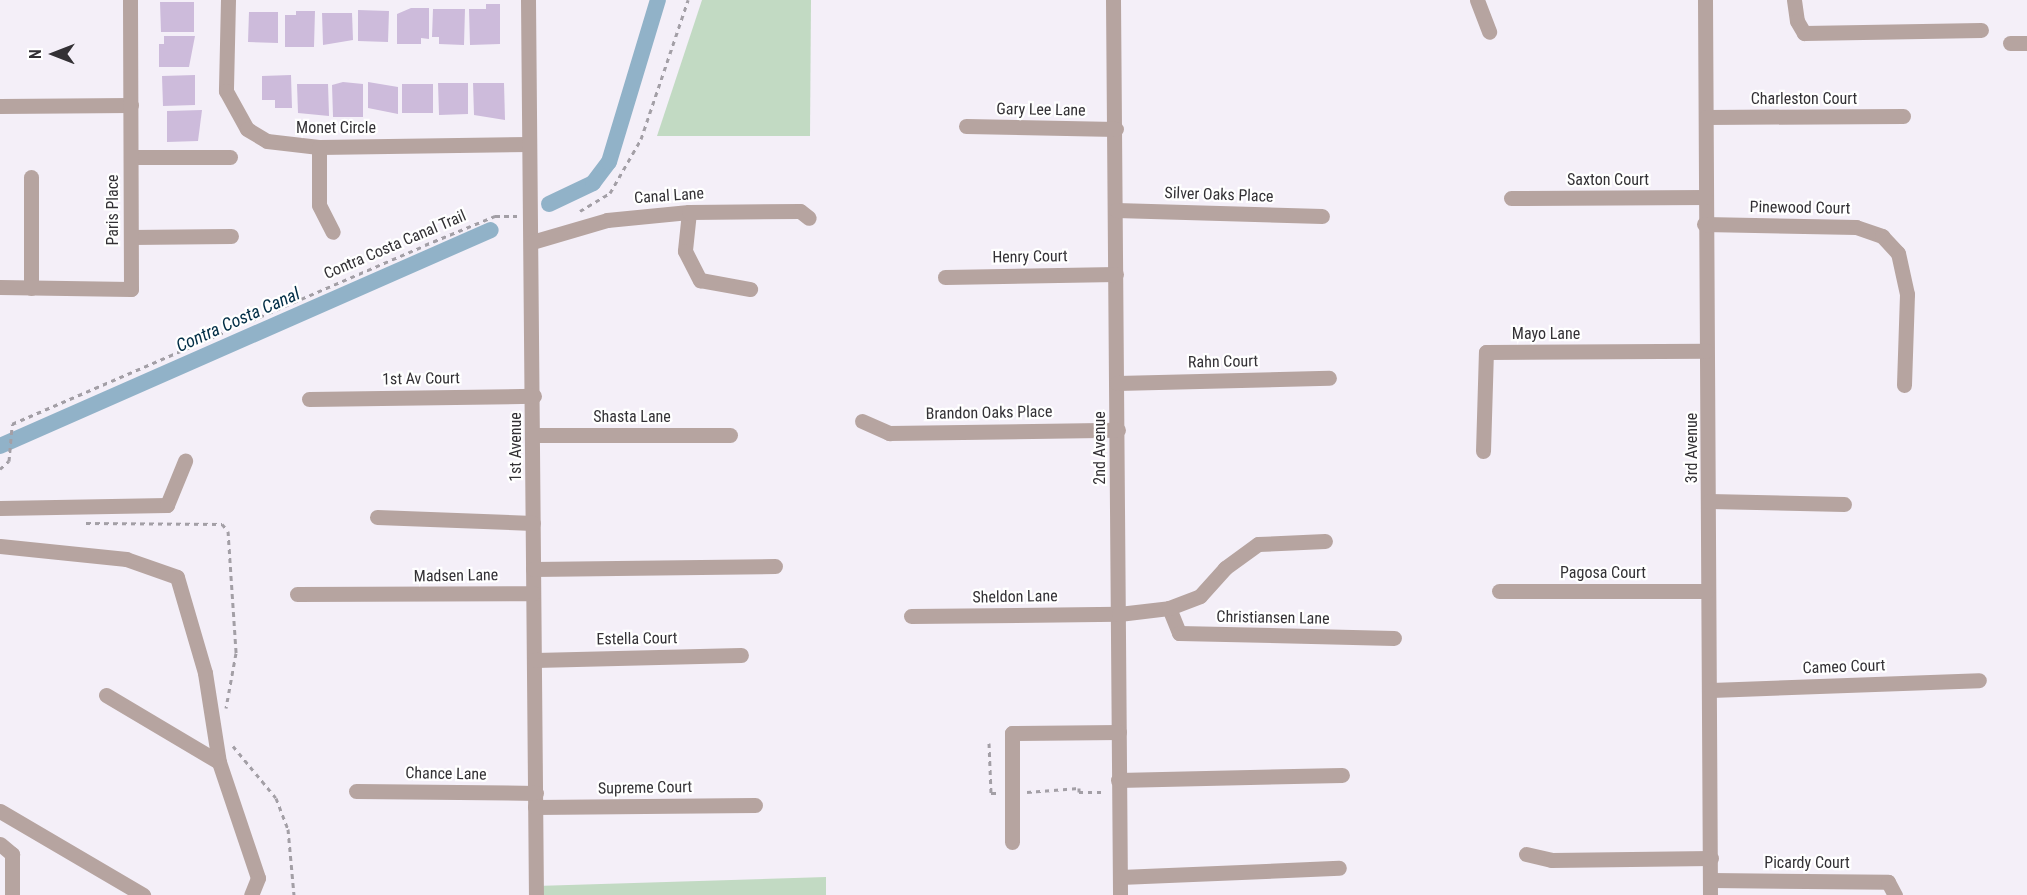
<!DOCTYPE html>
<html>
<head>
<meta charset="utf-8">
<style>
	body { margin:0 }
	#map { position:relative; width:2027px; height:895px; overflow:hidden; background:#f4eff8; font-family:"Roboto Condensed",sans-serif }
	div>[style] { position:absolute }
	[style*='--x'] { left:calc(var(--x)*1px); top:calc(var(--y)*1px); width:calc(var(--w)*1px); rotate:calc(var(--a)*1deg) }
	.green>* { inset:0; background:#c2dac3 }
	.canal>* { height:16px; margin:-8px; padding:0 8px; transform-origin:8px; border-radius:8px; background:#91b2c8 }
	.building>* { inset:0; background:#cdbbdb }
	.path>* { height:3px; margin-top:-1.5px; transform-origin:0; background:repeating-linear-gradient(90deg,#a39fa6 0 4.5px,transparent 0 9px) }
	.minor>* { height:15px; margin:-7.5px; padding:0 7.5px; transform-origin:7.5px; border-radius:7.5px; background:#b6a4a0 }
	span { translate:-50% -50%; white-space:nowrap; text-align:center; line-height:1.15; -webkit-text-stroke:4.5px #fff; paint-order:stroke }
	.street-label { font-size:16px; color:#333135 }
	.water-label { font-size:18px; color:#002d45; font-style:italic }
	.north { position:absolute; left:24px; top:24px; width:60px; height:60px; -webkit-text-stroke:4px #fff; paint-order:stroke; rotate:270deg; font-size:16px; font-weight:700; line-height:24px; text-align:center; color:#333135 }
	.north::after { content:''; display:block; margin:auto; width:21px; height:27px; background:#333135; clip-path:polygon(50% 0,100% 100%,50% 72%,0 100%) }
</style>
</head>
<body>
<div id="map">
	<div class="green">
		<i style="clip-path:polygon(702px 0,811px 0,810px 136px,657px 136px)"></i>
		<i style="clip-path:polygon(826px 877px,826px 895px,536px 895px,536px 886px)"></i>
	</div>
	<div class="canal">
		<i style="--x:549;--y:204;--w:49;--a:-25.5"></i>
		<i style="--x:593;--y:183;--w:26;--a:-53"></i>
		<i style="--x:609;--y:162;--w:169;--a:-73.2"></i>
		<i style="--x:0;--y:446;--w:536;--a:-23.75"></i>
	</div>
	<div class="building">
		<i style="clip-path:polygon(160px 2px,194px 2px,194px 32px,161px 32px)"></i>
		<i style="clip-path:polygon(486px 4px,500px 4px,500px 44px,470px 45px,469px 9px,486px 9px)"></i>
		<i style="clip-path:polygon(411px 8px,429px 8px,429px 39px,421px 38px,421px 44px,397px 44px,397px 14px)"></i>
		<i style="clip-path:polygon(433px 9px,465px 9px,464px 45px,439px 44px,439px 37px,432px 37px)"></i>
		<i style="clip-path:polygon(358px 10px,389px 11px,388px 42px,358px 41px)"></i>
		<i style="clip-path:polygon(296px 11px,315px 11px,314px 47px,285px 47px,285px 15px,296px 15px)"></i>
		<i style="clip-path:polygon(249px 12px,278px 12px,278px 43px,248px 42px)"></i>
		<i style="clip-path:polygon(322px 13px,352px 13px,353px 40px,323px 45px)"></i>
		<i style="clip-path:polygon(164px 36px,195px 36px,189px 67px,159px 67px,159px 44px,164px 44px)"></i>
		<i style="clip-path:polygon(195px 75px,195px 105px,163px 106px,162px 76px)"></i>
		<i style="clip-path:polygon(291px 75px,292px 108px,275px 108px,275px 100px,262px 100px,262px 76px)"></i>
		<i style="clip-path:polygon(343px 82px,363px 84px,363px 117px,333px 117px,332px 85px)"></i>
		<i style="clip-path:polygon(368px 82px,398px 87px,398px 114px,368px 108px)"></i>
		<i style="clip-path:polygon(438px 83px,468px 83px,468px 114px,439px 115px)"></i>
		<i style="clip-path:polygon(473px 83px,504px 83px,505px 120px,474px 115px)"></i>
		<i style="clip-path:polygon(297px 84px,328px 84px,329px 116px,298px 113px)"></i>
		<i style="clip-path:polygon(402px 84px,433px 84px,433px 113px,402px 113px)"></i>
		<i style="clip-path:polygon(202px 110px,198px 141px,167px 142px,167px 111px)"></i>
	</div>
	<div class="path">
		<i style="--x:580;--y:211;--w:35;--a:-31"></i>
		<i style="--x:610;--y:193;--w:62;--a:-60.1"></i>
		<i style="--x:641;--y:139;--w:147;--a:-71.3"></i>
		<i style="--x:0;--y:469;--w:12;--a:-42"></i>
		<i style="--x:9;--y:461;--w:37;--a:-85"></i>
		<i style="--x:12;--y:424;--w:450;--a:-23.4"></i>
		<i style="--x:425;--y:245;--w:76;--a:-22.5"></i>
		<i style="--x:495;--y:216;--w:22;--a:0"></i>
		<i style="--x:86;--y:523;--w:136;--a:0.4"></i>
		<i style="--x:222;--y:524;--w:9;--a:49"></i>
		<i style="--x:228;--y:531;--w:122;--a:86.2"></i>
		<i style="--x:236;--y:653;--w:56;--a:100.3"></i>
		<i style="--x:989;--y:743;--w:50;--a:87.7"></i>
		<i style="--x:991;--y:793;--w:8;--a:0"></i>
		<i style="--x:233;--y:746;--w:67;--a:50.4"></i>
		<i style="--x:276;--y:798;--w:33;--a:69"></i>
		<i style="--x:288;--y:829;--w:66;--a:84.8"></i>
		<i style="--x:1027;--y:792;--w:52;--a:-4.4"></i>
		<i style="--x:1079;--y:788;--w:4;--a:90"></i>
		<i style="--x:1079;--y:792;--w:26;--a:0"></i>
	</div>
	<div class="minor">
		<i style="--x:228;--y:0;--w:91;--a:91.3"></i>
		<i style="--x:226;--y:91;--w:43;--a:61.1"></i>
		<i style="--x:247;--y:129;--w:23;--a:31"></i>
		<i style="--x:267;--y:141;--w:52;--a:6.6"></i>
		<i style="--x:319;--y:147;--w:210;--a:-0.8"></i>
		<i style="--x:528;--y:0;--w:895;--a:89.49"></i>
		<i style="--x:1113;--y:0;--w:895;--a:89.55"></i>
		<i style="--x:1477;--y:0;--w:34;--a:69"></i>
		<i style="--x:1705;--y:0;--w:895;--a:89.68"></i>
		<i style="--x:1794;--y:0;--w:21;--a:82"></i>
		<i style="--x:1797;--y:21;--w:14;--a:60"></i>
		<i style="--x:1804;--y:33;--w:177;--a:-1"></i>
		<i style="--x:2010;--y:43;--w:17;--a:0"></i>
		<i style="--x:0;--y:106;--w:131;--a:-0.4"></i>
		<i style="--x:1706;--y:117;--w:197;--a:-0.3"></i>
		<i style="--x:966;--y:126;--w:150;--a:1.1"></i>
		<i style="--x:319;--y:147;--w:58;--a:90"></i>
		<i style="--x:319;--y:205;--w:30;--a:63"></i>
		<i style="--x:131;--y:157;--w:99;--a:0"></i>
		<i style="--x:31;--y:177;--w:111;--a:90"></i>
		<i style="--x:1511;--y:198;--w:194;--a:-0.3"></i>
		<i style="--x:1116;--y:210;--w:206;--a:1.7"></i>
		<i style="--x:689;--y:212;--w:39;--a:96"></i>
		<i style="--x:685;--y:251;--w:33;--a:63"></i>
		<i style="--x:700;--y:280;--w:51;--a:10.2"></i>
		<i style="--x:1704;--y:224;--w:152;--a:1.1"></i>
		<i style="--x:1856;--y:227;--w:28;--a:19"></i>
		<i style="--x:1882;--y:236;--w:23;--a:47"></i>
		<i style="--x:1898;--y:253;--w:42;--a:77.6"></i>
		<i style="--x:1907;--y:294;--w:91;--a:91.9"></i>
		<i style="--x:131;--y:237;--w:100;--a:-0.6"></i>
		<i style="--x:532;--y:242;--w:78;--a:-16.3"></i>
		<i style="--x:607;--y:220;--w:82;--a:-5.6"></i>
		<i style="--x:689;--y:212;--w:111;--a:-0.5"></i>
		<i style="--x:800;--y:211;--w:11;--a:38"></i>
		<i style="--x:945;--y:277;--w:171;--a:-1"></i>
		<i style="--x:0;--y:287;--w:131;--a:0.9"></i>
		<i style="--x:131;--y:289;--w:289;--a:-90.2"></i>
		<i style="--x:1117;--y:383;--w:212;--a:-1.4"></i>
		<i style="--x:309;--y:399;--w:225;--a:-0.8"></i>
		<i style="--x:862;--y:421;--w:30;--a:24"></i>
		<i style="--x:889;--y:433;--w:229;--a:-0.8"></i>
		<i style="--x:533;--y:435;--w:197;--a:0"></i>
		<i style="--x:1483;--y:451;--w:99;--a:-88.3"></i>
		<i style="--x:1486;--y:352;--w:220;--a:-0.3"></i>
		<i style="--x:1709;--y:501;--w:135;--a:1.3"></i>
		<i style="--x:0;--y:508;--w:167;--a:-1"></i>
		<i style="--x:167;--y:505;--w:48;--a:-67.8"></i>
		<i style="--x:377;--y:517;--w:156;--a:2.2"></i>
		<i style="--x:0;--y:546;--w:127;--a:5.9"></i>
		<i style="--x:126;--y:559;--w:54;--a:19.4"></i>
		<i style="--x:177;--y:577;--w:100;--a:73.7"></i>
		<i style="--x:205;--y:673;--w:90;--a:81.1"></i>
		<i style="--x:219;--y:762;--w:122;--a:71.4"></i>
		<i style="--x:258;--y:878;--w:18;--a:112"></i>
		<i style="--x:533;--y:569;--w:242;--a:-0.7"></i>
		<i style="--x:1499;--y:591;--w:208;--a:0"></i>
		<i style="--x:297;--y:594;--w:236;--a:-0.2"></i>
		<i style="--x:1169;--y:608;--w:27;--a:68"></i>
		<i style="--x:1179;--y:633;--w:215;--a:1.3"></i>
		<i style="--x:911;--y:616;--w:208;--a:-0.6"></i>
		<i style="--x:1119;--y:614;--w:50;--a:-6.8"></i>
		<i style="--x:1169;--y:608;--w:33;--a:-21"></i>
		<i style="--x:1200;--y:596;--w:38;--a:-48"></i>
		<i style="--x:1225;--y:568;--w:41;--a:-36"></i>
		<i style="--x:1258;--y:544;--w:67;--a:-2.6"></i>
		<i style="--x:535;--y:660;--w:206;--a:-1.4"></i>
		<i style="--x:1711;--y:690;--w:268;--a:-2.1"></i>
		<i style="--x:106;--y:695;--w:131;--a:30.7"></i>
		<i style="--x:1118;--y:780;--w:224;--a:-1.3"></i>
		<i style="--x:356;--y:791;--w:180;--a:0.6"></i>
		<i style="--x:535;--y:807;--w:220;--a:-0.5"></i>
		<i style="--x:0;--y:811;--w:166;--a:30.4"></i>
		<i style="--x:1012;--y:842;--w:109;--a:-90"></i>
		<i style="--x:1012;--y:733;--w:107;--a:-0.5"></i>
		<i style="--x:0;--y:844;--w:16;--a:40"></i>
		<i style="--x:12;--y:854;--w:41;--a:90"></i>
		<i style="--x:1526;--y:854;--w:26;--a:13"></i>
		<i style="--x:1551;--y:860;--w:160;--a:-0.7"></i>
		<i style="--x:1120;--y:877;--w:219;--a:-2.4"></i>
		<i style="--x:1711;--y:880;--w:177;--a:0.6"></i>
		<i style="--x:1888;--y:882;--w:15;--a:62"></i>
	</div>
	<div class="street-label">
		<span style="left:1804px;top:99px">Charleston Court</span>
		<span style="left:1041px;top:110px;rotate:1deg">Gary Lee Lane</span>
		<span style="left:336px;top:128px">Monet Circle</span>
		<span style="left:1608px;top:180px">Saxton Court</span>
		<span style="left:1219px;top:195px;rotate:2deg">Silver Oaks Place</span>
		<span style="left:669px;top:196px;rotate:-4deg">Canal Lane</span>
		<span style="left:1800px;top:208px;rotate:1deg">Pinewood Court</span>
		<span style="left:113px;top:210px;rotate:-90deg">Paris Place</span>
		<span style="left:395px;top:245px;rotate:-23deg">Contra Costa Canal Trail</span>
		<span style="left:1030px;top:257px;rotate:-1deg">Henry Court</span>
		<span style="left:1546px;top:334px">Mayo Lane</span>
		<span style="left:1223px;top:362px;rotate:-1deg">Rahn Court</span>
		<span style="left:421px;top:379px;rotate:-1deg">1st Av Court</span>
		<span style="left:989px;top:413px;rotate:-1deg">Brandon Oaks Place</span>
		<span style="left:632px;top:417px">Shasta Lane</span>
		<span style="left:516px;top:447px;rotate:-90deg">1st Avenue</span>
		<span style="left:1100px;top:448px;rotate:-90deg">2nd Avenue</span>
		<span style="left:1692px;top:448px;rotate:-90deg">3rd Avenue</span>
		<span style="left:1603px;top:573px">Pagosa Court</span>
		<span style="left:456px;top:576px;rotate:-1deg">Madsen Lane</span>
		<span style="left:1015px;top:597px;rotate:-1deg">Sheldon Lane</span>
		<span style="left:1273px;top:618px;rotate:1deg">Christiansen Lane</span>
		<span style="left:637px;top:639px;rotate:-1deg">Estella Court</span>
		<span style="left:1844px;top:667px;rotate:-2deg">Cameo Court</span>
		<span style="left:446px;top:774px;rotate:1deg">Chance Lane</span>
		<span style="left:645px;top:788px;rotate:-1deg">Supreme Court</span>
		<span style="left:1807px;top:863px">Picardy Court</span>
	</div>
	<div class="water-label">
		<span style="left:238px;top:320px;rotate:-24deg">Contra Costa Canal</span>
	</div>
	<div class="north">N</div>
</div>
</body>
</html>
